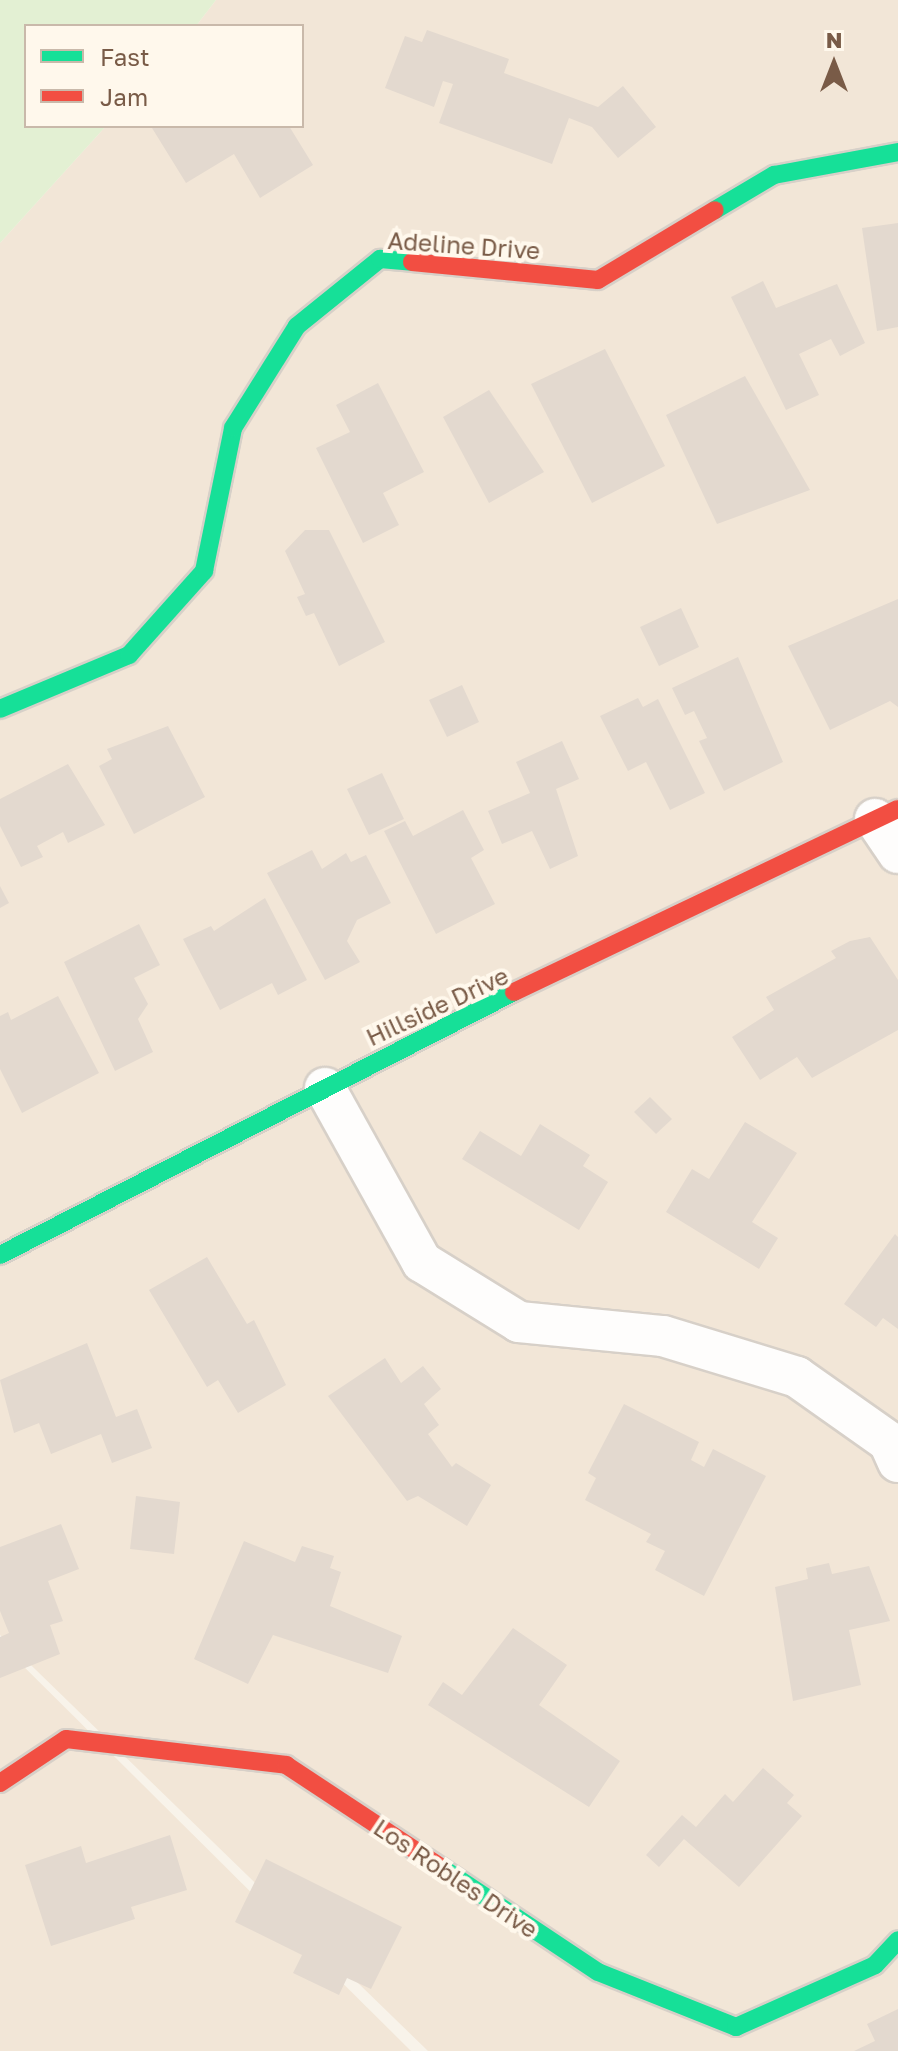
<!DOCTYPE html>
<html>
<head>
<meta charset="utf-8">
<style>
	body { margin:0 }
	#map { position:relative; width:898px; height:2051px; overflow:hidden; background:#f8f3ea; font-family:"Golos Text",sans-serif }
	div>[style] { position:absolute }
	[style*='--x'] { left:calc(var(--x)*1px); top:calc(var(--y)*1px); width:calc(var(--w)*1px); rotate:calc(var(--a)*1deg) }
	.residential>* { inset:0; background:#f2e6d7 }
	.green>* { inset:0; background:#e3f0d3 }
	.building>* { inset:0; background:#e3d9cf }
	.roads { filter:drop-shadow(2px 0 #d7d0c8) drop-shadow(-2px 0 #d7d0c8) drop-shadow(0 2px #d7d0c8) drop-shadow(0 -2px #d7d0c8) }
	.street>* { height:40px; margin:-20px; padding:0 20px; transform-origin:20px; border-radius:20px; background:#fefdfc }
	.fast>* { height:18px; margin:-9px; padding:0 9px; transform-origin:9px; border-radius:9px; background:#16e098 }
	.jam>* { height:18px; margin:-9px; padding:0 9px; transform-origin:9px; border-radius:9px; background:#f24e42 }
	span { translate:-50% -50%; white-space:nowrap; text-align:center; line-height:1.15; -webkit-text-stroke:8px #fff8ec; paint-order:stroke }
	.street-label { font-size:24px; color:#795b47 }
	.legend { position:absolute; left:24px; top:24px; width:280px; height:104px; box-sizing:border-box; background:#fff8ec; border:2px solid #c9b9aa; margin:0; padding:10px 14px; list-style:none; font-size:24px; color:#795b47 }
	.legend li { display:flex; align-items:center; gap:16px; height:40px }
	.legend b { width:40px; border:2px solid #c9b9aa }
	.north { position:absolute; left:794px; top:24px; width:80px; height:80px; -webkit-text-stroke:6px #fff8ec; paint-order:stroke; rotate:0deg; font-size:22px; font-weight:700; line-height:32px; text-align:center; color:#795b47 }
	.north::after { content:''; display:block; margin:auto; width:28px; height:36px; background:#795b47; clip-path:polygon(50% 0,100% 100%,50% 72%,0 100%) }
</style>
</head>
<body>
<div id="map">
	<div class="residential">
		<i style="clip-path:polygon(216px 0,898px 0,898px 2051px,428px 2051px,0 1635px,0 243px,106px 126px,302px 126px,302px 26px,196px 26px)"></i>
		<i style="clip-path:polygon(0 1643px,411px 2051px,0 2051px)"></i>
	</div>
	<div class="green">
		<i style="clip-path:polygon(0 0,216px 0,196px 26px,26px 26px,26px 126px,106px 126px,0 243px)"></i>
	</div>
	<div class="building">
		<i style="clip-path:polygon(427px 30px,509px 59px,504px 73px,598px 107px,623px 86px,656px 127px,618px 158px,592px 127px,569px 118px,552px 164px,439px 123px,453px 84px,443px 81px,434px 107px,385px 88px,405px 36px,422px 42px)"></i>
		<i style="clip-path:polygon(289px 126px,313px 165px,260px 198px,234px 154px,186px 183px,152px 128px)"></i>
		<i style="clip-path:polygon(898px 223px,898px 327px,877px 331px,862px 228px)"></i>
		<i style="clip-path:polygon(763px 281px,776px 308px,837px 284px,865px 343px,840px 356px,831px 339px,799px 354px,819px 395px,786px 410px,731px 297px)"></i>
		<i style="clip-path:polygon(605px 349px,665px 466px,592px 503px,531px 384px)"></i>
		<i style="clip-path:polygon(745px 376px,810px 490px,717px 524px,666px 415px)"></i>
		<i style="clip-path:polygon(378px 383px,424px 472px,383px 493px,399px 525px,363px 543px,316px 448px,350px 432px,336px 405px)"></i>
		<i style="clip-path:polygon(489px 390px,544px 472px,489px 503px,443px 417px)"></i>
		<i style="clip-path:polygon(305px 530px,329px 530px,385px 642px,339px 666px,314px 613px,306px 616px,297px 597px,305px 594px,285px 551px)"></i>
		<i style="clip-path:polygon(898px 599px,898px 707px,890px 701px,830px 730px,788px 646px)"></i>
		<i style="clip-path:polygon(681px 608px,699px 647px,659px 666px,640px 627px)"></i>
		<i style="clip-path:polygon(738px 657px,783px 762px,724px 791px,699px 741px,707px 738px,694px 711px,685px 715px,672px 688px)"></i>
		<i style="clip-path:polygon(462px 685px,479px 722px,447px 737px,429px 700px)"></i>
		<i style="clip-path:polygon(638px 698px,643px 707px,658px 699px,705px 793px,670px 810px,646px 762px,628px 771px,600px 716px)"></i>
		<i style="clip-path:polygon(168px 726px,205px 797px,134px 834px,99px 766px,112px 759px,107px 749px)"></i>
		<i style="clip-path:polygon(562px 741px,579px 779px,556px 789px,578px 856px,550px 869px,532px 831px,502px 844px,488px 811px,530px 793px,516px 762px)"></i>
		<i style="clip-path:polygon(68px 764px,105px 825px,68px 843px,63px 832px,37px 846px,43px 857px,21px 867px,0 826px,0 799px)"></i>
		<i style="clip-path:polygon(382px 773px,404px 819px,369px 835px,347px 789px)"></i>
		<i style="clip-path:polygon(463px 810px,484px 850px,471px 858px,495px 904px,436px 934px,384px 831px,405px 821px,413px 836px)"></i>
		<i style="clip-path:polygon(312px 850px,322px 869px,346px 853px,351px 862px,366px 855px,391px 903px,357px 920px,347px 941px,360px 962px,325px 980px,267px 873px)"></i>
		<i style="clip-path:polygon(0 886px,9px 903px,0 908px)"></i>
		<i style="clip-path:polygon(265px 898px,307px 980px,278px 995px,272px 983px,220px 1010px,183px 939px,211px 926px,214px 931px)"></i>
		<i style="clip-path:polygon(139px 924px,160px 965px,134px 978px,148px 1004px,138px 1019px,153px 1052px,115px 1071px,64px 962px)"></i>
		<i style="clip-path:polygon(870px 937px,898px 980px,898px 1030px,812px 1078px,797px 1057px,760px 1080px,732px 1037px,774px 1010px,766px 997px,836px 958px,831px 951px,850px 941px)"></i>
		<i style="clip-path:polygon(58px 996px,99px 1073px,22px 1113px,0 1069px,0 1016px,8px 1012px,11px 1020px)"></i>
		<i style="clip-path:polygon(650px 1097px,672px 1119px,656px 1134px,634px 1112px)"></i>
		<i style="clip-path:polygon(745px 1122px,797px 1153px,752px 1222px,778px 1238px,759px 1269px,666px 1212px,692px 1169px,709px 1179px)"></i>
		<i style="clip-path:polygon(540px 1124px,590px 1155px,583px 1166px,608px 1182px,579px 1230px,462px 1159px,480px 1131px,521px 1156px)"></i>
		<i style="clip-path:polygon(895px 1234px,898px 1237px,898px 1329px,883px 1318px,876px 1327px,844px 1304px)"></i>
		<i style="clip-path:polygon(207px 1257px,247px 1324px,254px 1320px,286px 1385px,238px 1413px,218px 1380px,207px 1387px,149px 1290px)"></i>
		<i style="clip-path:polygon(87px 1343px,116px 1417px,137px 1409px,152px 1448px,112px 1463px,101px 1434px,51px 1454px,39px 1423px,14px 1433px,0 1380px)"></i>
		<i style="clip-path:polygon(385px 1358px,401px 1383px,423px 1366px,441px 1389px,424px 1404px,439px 1425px,428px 1434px,452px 1467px,456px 1463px,491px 1485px,467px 1526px,418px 1496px,407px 1501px,328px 1396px)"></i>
		<i style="clip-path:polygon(624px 1404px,699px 1442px,691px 1460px,704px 1467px,713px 1449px,766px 1476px,704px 1596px,655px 1570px,665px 1551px,646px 1542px,651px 1534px,585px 1500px,596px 1478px,588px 1473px)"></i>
		<i style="clip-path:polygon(136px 1496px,180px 1502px,174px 1554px,130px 1549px)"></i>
		<i style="clip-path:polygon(61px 1524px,79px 1569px,48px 1581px,63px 1621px,50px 1625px,60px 1654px,0 1678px,0 1637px,9px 1633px,0 1611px,0 1547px)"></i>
		<i style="clip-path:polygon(244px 1541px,295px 1562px,302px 1546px,334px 1556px,330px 1568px,341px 1572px,330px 1606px,402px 1636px,388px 1673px,273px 1635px,248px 1684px,194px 1659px)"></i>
		<i style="clip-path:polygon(829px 1563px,832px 1574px,869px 1566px,890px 1621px,849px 1630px,861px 1685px,793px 1701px,775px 1587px,808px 1579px,806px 1568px)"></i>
		<i style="clip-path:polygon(513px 1628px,567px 1665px,539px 1705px,620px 1761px,589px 1807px,428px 1705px,443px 1682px,462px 1695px)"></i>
		<i style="clip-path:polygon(763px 1768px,794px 1795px,787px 1803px,802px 1816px,739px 1887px,684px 1839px,659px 1867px,646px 1855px,682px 1815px,696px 1827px,725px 1794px,733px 1802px)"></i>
		<i style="clip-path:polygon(170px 1835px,187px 1890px,131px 1907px,135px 1919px,51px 1946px,25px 1865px,81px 1846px,86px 1863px)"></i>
		<i style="clip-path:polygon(266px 1859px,402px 1927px,371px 1989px,347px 1978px,339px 1995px,293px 1973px,302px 1955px,235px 1922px)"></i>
		<i style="clip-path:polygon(898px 2009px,898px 2051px,854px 2051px,875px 2041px,867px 2024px)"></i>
	</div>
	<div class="roads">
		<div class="street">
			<i style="--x:875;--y:819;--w:41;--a:55.9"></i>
			<i style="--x:325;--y:1088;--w:199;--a:60.9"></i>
			<i style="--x:422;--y:1262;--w:114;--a:31.7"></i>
			<i style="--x:519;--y:1322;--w:145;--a:5.6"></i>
			<i style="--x:663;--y:1336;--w:140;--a:17"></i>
			<i style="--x:797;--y:1377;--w:113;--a:35.2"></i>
			<i style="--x:889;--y:1442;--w:22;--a:66"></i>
		</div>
		<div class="fast">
			<i style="--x:715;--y:210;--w:69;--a:-30.7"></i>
			<i style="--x:774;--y:175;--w:126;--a:-10.5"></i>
			<i style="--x:0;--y:709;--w:140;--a:-22.7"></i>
			<i style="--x:129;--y:655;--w:113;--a:-48.2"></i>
			<i style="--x:204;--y:571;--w:146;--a:-78.5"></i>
			<i style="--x:233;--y:428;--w:120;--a:-57.9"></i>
			<i style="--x:297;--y:326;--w:107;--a:-38.9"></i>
			<i style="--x:380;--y:259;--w:32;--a:5"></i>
			<i style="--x:0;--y:1255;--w:577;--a:-27.1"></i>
			<i style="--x:442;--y:1868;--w:187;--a:33.7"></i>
			<i style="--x:598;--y:1972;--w:149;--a:21.7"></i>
			<i style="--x:736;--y:2027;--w:152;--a:-24"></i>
			<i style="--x:875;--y:1965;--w:34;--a:-47"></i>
		</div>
		<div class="jam">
			<i style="--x:412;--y:262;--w:187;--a:5.5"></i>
			<i style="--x:598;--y:280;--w:136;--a:-30.9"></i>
			<i style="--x:514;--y:992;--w:425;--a:-25.5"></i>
			<i style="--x:0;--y:1783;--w:79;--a:-33.7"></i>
			<i style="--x:66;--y:1739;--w:222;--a:6.7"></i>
			<i style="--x:286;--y:1765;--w:187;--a:33.4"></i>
		</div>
	</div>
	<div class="street-label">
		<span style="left:464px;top:245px;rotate:4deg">Adeline Drive</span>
		<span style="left:437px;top:1006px;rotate:-25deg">Hillside Drive</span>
		<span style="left:456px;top:1878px;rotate:34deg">Los Robles Drive</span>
	</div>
	<ul class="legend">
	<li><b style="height:10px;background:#16e098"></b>Fast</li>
	<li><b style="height:10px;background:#f24e42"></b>Jam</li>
	</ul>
	<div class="north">N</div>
</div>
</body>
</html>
